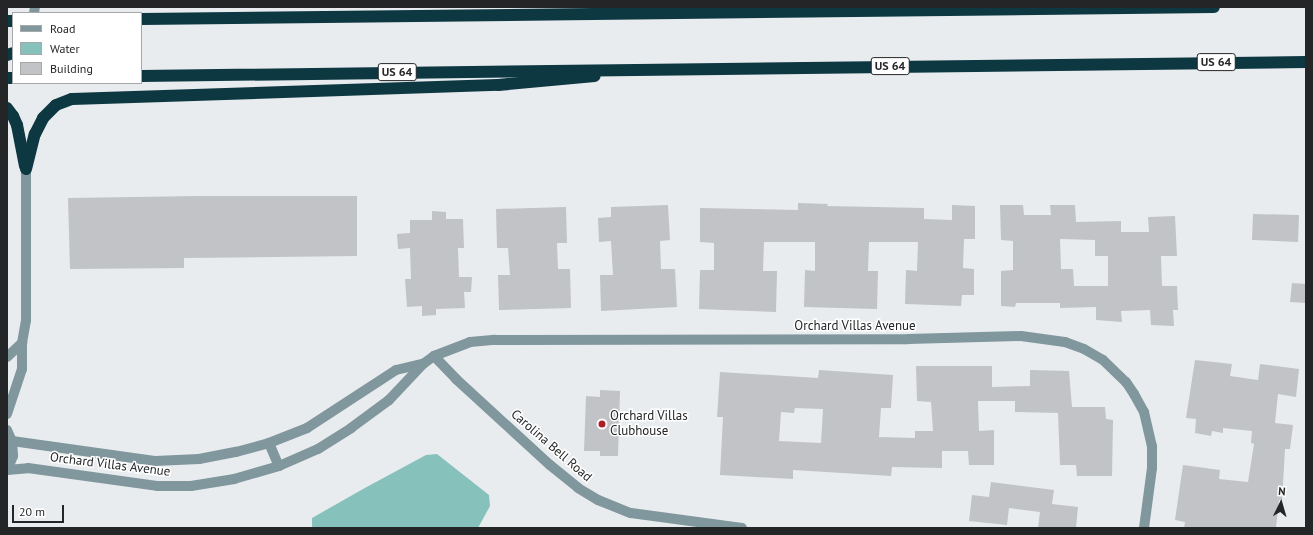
<!DOCTYPE html>
<html>
<head>
<meta charset="utf-8">
<style>
	body { margin:0 }
	#map { position:relative; width:1313px; height:535px; overflow:hidden; background:#e9ecef; font-family:"PT Sans",sans-serif }
	div>[style] { position:absolute }
	[style*='--x'] { left:calc(var(--x)*1px); top:calc(var(--y)*1px); width:calc(var(--w)*1px); rotate:calc(var(--a)*1deg) }
	.water>* { inset:0; background:#87c1bb }
	.building>* { inset:0; background:#c1c3c6 }
	.minor>* { height:10px; margin:-5px; padding:0 5px; transform-origin:5px; border-radius:5px; background:#80979d }
	.highway>* { height:12px; margin:-6px; padding:0 6px; transform-origin:6px; border-radius:6px; background:#0d3842 }
	.dots>* { width:11px; height:11px; translate:-50% -50%; box-sizing:border-box; border:2px solid #fff; border-radius:50% }
	span { translate:-50% -50%; white-space:nowrap; text-align:center; line-height:1.15; -webkit-text-stroke:3px #fff; paint-order:stroke }
	.shield-label span { padding:1px 3px; background:#fff; border:1px solid; border-radius:3px; -webkit-text-stroke-width:0 }
	.shield-label { font-size:12px; color:#242526; font-weight:700 }
	.street-label { font-size:13px; color:#242526 }
	.poi-label { font-size:13px; color:#242526 }
	.left { translate:0 -50%; text-align:left }
	.frame { position:absolute; inset:0; border:8px solid #242526; pointer-events:none }
	.legend { position:absolute; left:12px; top:12px; width:130px; height:72px; box-sizing:border-box; background:#fff; border:1px solid #a7a8a8; margin:0; padding:5px 7px; list-style:none; font-size:12px; color:#242526 }
	.legend li { display:flex; align-items:center; gap:8px; height:20px }
	.legend b { width:20px; border:1px solid #a7a8a8 }
	.north { position:absolute; left:1261px; top:483px; width:40px; height:40px; -webkit-text-stroke:3px #fff; paint-order:stroke; rotate:5deg; font-size:11px; font-weight:700; line-height:16px; text-align:center; color:#242526 }
	.north::after { content:''; display:block; margin:auto; width:14px; height:18px; background:#242526; clip-path:polygon(50% 0,100% 100%,50% 72%,0 100%) }
	.scale { position:absolute; left:12px; top:505px; width:52px; height:18px; box-sizing:border-box; border:2px solid #242526; border-top:0; padding-left:5px; font-size:12px; line-height:14px; white-space:nowrap; color:#242526; -webkit-text-stroke:3px #fff; paint-order:stroke }
</style>
</head>
<body>
<div id="map">
	<div class="water">
		<i style="clip-path:polygon(437px 454px,489px 495px,490px 506px,478px 528px,313px 528px,312px 526px,312px 518px,363px 489px,426px 455px)"></i>
	</div>
	<div class="building">
		<i style="clip-path:polygon(199px 196px,357px 196px,357px 256px,184px 258px,184px 268px,70px 269px,68px 198px)"></i>
		<i style="clip-path:polygon(798px 203px,828px 204px,827px 206px,924px 208px,924px 219px,952px 220px,952px 205px,975px 206px,975px 239px,964px 239px,963px 268px,974px 269px,974px 295px,962px 295px,961px 306px,905px 304px,906px 270px,917px 271px,918px 242px,869px 242px,868px 271px,878px 271px,877px 309px,804px 307px,805px 270px,815px 271px,815px 242px,764px 242px,763px 271px,777px 271px,776px 312px,699px 309px,700px 270px,714px 270px,714px 243px,700px 242px,700px 208px,798px 210px)"></i>
		<i style="clip-path:polygon(668px 205px,670px 240px,660px 241px,661px 269px,675px 269px,677px 307px,601px 311px,600px 275px,613px 275px,611px 241px,599px 242px,598px 218px,611px 217px,611px 207px)"></i>
		<i style="clip-path:polygon(evenodd,1000px 205px,1023px 205px,1024px 215px,1051px 215px,1050px 205px,1075px 205px,1076px 222px,1121px 221px,1121px 232px,1149px 232px,1148px 217px,1175px 216px,1177px 256px,1161px 256px,1162px 286px,1177px 286px,1178px 310px,1173px 310px,1174px 326px,1151px 325px,1150px 310px,1121px 311px,1122px 322px,1096px 320px,1096px 307px,1060px 308px,1060px 303px,1016px 303px,1015px 307px,1001px 306px,1001px 271px,1013px 270px,1013px 241px,1001px 240px,1000px 205px,1060px 239px,1095px 240px,1095px 256px,1108px 256px,1108px 286px,1074px 286px,1073px 269px,1061px 269px,1060px 239px)"></i>
		<i style="clip-path:polygon(566px 207px,567px 243px,557px 243px,558px 269px,570px 269px,571px 308px,499px 310px,498px 275px,510px 275px,508px 248px,497px 248px,496px 209px)"></i>
		<i style="clip-path:polygon(432px 211px,446px 212px,446px 219px,463px 219px,464px 248px,458px 248px,459px 277px,472px 277px,471px 292px,464px 292px,465px 308px,436px 309px,436px 315px,422px 316px,422px 306px,407px 307px,405px 279px,411px 279px,410px 248px,398px 249px,397px 234px,410px 233px,410px 220px,432px 220px)"></i>
		<i style="clip-path:polygon(1253px 214px,1299px 215px,1298px 242px,1252px 240px)"></i>
		<i style="clip-path:polygon(1292px 283px,1306px 284px,1306px 303px,1290px 302px)"></i>
		<i style="clip-path:polygon(1195px 360px,1232px 364px,1230px 376px,1258px 380px,1260px 364px,1299px 369px,1296px 397px,1278px 394px,1275px 423px,1293px 425px,1290px 449px,1285px 449px,1282px 501px,1279px 500px,1276px 528px,1184px 528px,1185px 522px,1175px 520px,1183px 465px,1220px 470px,1219px 479px,1248px 482px,1254px 444px,1251px 443px,1252px 431px,1223px 428px,1223px 433px,1212px 431px,1211px 436px,1195px 433px,1196px 419px,1186px 418px)"></i>
		<i style="clip-path:polygon(evenodd,916px 366px,992px 366px,992px 387px,1030px 386px,1030px 370px,1069px 371px,1072px 407px,1105px 407px,1106px 419px,1113px 420px,1112px 476px,1077px 476px,1076px 465px,1060px 465px,1058px 413px,1015px 412px,1015px 401px,978px 401px,979px 431px,994px 430px,994px 465px,969px 465px,968px 451px,942px 451px,942px 468px,892px 467px,891px 476px,793px 470px,793px 479px,720px 475px,723px 417px,717px 417px,720px 372px,818px 378px,819px 370px,893px 375px,891px 408px,881px 408px,879px 437px,915px 438px,915px 431px,933px 431px,931px 402px,917px 401px,916px 366px,795px 408px,823px 409px,821px 443px,779px 441px,781px 412px,794px 413px,795px 408px)"></i>
		<i style="clip-path:polygon(600px 390px,620px 391px,618px 456px,600px 456px,600px 451px,584px 451px,586px 396px,600px 397px)"></i>
		<i style="clip-path:polygon(991px 482px,1054px 490px,1052px 504px,1078px 507px,1076px 528px,1038px 528px,1040px 512px,1009px 508px,1007px 525px,969px 521px,972px 495px,989px 497px)"></i>
	</div>
	<div class="minor">
		<i style="--x:34;--y:13;--w:6;--a:-81"></i>
		<i style="--x:434;--y:356;--w:32;--a:46"></i>
		<i style="--x:456;--y:379;--w:127;--a:42.5"></i>
		<i style="--x:550;--y:465;--w:36;--a:39"></i>
		<i style="--x:578;--y:488;--w:23;--a:31"></i>
		<i style="--x:598;--y:500;--w:35;--a:22"></i>
		<i style="--x:631;--y:513;--w:112;--a:7.7"></i>
		<i style="--x:7;--y:357;--w:21;--a:-43"></i>
		<i style="--x:7;--y:414;--w:47;--a:-71.6"></i>
		<i style="--x:22;--y:369;--w:26;--a:-90"></i>
		<i style="--x:22;--y:343;--w:23;--a:-80"></i>
		<i style="--x:26;--y:320;--w:151;--a:-90"></i>
		<i style="--x:7;--y:430;--w:12;--a:66"></i>
		<i style="--x:12;--y:441;--w:15;--a:86"></i>
		<i style="--x:13;--y:456;--w:15;--a:113"></i>
		<i style="--x:12;--y:441;--w:144;--a:8"></i>
		<i style="--x:155;--y:461;--w:44;--a:-2.6"></i>
		<i style="--x:199;--y:459;--w:38;--a:-11"></i>
		<i style="--x:236;--y:452;--w:34;--a:-15"></i>
		<i style="--x:269;--y:443;--w:41;--a:-21.5"></i>
		<i style="--x:307;--y:428;--w:106;--a:-33.1"></i>
		<i style="--x:396;--y:370;--w:28;--a:-13"></i>
		<i style="--x:269;--y:443;--w:25;--a:67"></i>
		<i style="--x:7;--y:470;--w:21;--a:-5"></i>
		<i style="--x:28;--y:468;--w:130;--a:7.9"></i>
		<i style="--x:157;--y:486;--w:34;--a:0"></i>
		<i style="--x:191;--y:486;--w:44;--a:-9.2"></i>
		<i style="--x:234;--y:479;--w:47;--a:-16.1"></i>
		<i style="--x:279;--y:466;--w:43;--a:-23.6"></i>
		<i style="--x:318;--y:449;--w:39;--a:-32"></i>
		<i style="--x:351;--y:428;--w:47;--a:-36.4"></i>
		<i style="--x:389;--y:400;--w:50;--a:-46.6"></i>
		<i style="--x:423;--y:364;--w:14;--a:-36"></i>
		<i style="--x:434;--y:356;--w:39;--a:-21"></i>
		<i style="--x:470;--y:342;--w:25;--a:-5"></i>
		<i style="--x:495;--y:340;--w:413;--a:-0.1"></i>
		<i style="--x:908;--y:339;--w:113;--a:-1.5"></i>
		<i style="--x:1021;--y:336;--w:44;--a:7.8"></i>
		<i style="--x:1065;--y:342;--w:20;--a:20"></i>
		<i style="--x:1084;--y:349;--w:22;--a:30"></i>
		<i style="--x:1103;--y:360;--w:32;--a:44"></i>
		<i style="--x:1126;--y:382;--w:14;--a:56"></i>
		<i style="--x:1134;--y:394;--w:21;--a:61"></i>
		<i style="--x:1144;--y:412;--w:35;--a:77"></i>
		<i style="--x:1152;--y:446;--w:22;--a:90"></i>
		<i style="--x:1152;--y:468;--w:61;--a:97.6"></i>
	</div>
	<div class="highway">
		<i style="--x:141;--y:19;--w:1073;--a:-0.64"></i>
		<i style="--x:7;--y:21;--w:6;--a:0"></i>
		<i style="--x:7;--y:55;--w:6;--a:-18"></i>
		<i style="--x:141;--y:76;--w:1165;--a:-0.69"></i>
		<i style="--x:7;--y:78;--w:6;--a:0"></i>
		<i style="--x:7;--y:108;--w:10;--a:53"></i>
		<i style="--x:13;--y:116;--w:10;--a:66"></i>
		<i style="--x:17;--y:125;--w:42;--a:79"></i>
		<i style="--x:26;--y:169;--w:36;--a:-76"></i>
		<i style="--x:35;--y:134;--w:18;--a:-63"></i>
		<i style="--x:43;--y:118;--w:18;--a:-45"></i>
		<i style="--x:56;--y:105;--w:17;--a:-21"></i>
		<i style="--x:72;--y:99;--w:426;--a:-1.9"></i>
		<i style="--x:498;--y:85;--w:97;--a:-5.3"></i>
	</div>
	<div class="dots">
		<i style="left:602px;top:424px;background:#af1e24"></i>
	</div>
	<div class="shield-label">
		<span style="left:1216px;top:62px">US 64</span>
		<span style="left:890px;top:66px">US 64</span>
		<span style="left:397px;top:72px">US 64</span>
	</div>
	<div class="street-label">
		<span style="left:855px;top:326px">Orchard Villas Avenue</span>
		<span style="left:551px;top:446px;rotate:41deg">Carolina Bell Road</span>
		<span style="left:110px;top:465px;rotate:7deg">Orchard Villas Avenue</span>
	</div>
	<div class="poi-label">
		<span class="left" style="left:610px;top:424px">Orchard Villas<br>Clubhouse</span>
	</div>
	<div class="frame"></div>
	<ul class="legend">
	<li><b style="height:5px;background:#80979d"></b>Road</li>
	<li><b style="height:11px;background:#87c1bb"></b>Water</li>
	<li><b style="height:11px;background:#c1c3c6"></b>Building</li>
	</ul>
	<div class="north">N</div>
	<div class="scale">20 m</div>
</div>
</body>
</html>
